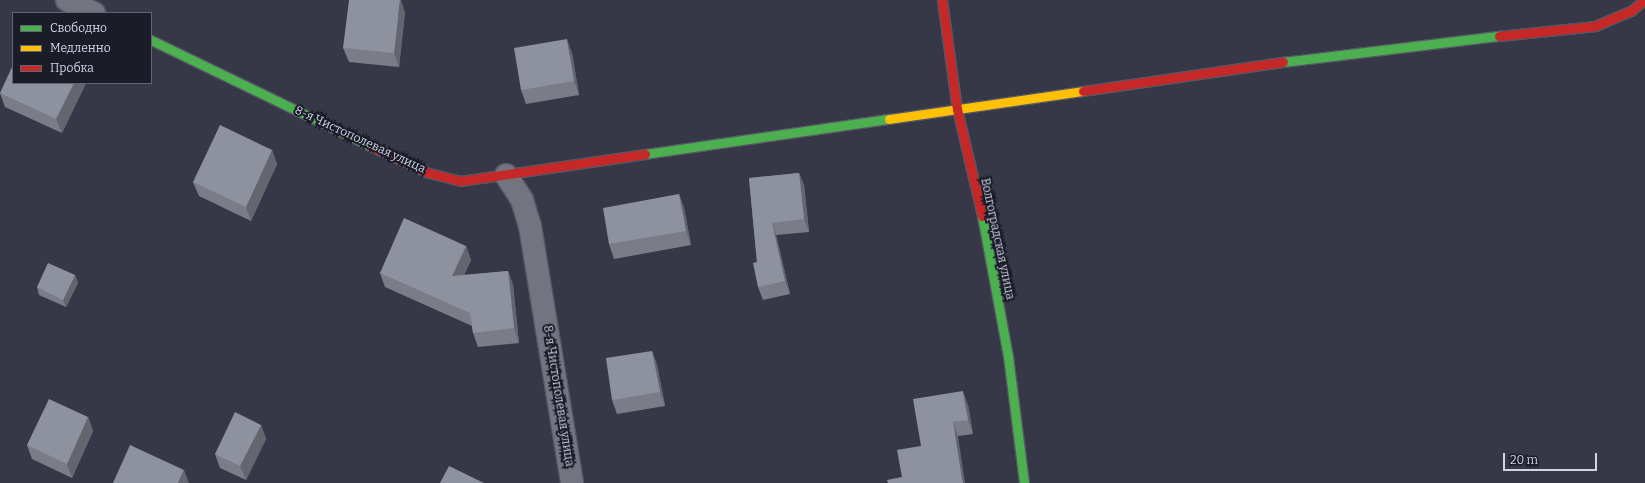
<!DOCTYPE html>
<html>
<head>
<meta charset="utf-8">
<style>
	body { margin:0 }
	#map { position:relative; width:1645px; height:483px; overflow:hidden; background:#363847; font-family:Bitter,serif }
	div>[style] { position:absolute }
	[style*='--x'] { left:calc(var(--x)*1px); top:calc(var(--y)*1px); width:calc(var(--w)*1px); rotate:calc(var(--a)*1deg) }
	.roads { filter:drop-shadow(1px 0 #555764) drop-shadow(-1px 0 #555764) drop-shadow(0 1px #555764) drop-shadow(0 -1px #555764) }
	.street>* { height:22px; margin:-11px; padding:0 11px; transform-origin:11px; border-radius:11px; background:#727480 }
	.fast>* { height:9px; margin:-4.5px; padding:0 4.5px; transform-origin:4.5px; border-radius:4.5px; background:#4caf50 }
	.slow>* { height:9px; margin:-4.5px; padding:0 4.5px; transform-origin:4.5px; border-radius:4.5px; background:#ffc107 }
	.jam>* { height:9px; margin:-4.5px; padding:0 4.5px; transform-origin:4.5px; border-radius:4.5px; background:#c62828 }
	.wall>* { inset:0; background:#7a7d88 }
	.shaded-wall>* { inset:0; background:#63666f }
	.building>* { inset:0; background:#8e919e }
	span { translate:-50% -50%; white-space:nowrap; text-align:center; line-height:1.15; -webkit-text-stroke:4px #1a1c28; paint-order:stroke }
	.street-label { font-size:12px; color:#d0d3e3 }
	.legend { position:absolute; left:12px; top:12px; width:140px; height:72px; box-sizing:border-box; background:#1a1c28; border:1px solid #636573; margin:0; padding:5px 7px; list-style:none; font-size:12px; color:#d0d3e3 }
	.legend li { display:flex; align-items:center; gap:8px; height:20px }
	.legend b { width:20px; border:1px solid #636573 }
	.scale { position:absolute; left:1503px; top:453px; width:94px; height:18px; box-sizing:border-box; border:2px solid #d0d3e3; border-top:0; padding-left:5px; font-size:12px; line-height:14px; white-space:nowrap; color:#d0d3e3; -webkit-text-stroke:3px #1a1c28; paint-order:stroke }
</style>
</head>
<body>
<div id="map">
	<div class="roads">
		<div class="street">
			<i style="--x:67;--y:0;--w:30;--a:26"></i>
			<i style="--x:506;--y:175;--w:30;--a:57"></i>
			<i style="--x:522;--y:200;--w:27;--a:73"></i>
			<i style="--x:530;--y:226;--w:260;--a:80.7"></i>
		</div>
		<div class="fast">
			<i style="--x:151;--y:40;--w:243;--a:25.8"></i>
			<i style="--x:1283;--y:62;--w:218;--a:-6.9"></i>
			<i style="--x:645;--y:154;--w:246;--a:-8.2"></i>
			<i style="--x:982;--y:216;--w:142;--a:79.5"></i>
			<i style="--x:1008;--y:356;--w:128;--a:82.8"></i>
		</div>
		<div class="slow">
			<i style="--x:889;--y:119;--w:196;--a:-8.2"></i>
		</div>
		<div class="jam">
			<i style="--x:942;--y:0;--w:110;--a:82.2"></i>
			<i style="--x:957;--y:109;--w:110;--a:76.8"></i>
			<i style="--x:1499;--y:36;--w:97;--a:-5.9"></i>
			<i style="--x:1595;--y:26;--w:39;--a:-23"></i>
			<i style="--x:1631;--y:11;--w:17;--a:-40"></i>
			<i style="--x:1083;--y:91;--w:202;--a:-8.3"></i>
			<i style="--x:370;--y:146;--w:65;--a:24.6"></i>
			<i style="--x:429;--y:173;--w:32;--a:14"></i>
			<i style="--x:460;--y:181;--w:187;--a:-8.3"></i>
		</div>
	</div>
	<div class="wall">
		<i style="clip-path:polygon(405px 12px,399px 67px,349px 62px,343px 48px)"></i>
		<i style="clip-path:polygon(572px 53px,579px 95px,526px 104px,521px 90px)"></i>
		<i style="clip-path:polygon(13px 83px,86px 83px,62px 133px,5px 107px,0 93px)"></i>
		<i style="clip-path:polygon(272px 150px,277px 164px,251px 221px,199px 196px,193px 182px)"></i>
		<i style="clip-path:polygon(799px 173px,804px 185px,809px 232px,776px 235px,790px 294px,763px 300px,758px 287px,757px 262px,749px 178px)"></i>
		<i style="clip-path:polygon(679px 194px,684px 208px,691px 245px,614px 259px,609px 244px)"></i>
		<i style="clip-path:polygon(466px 246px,471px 260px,464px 275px,508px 271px,513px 285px,519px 343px,478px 347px,473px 333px,472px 326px,385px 287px,380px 273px)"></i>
		<i style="clip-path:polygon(75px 275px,78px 283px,66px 307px,39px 295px,37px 287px)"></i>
		<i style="clip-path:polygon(652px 351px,657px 365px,665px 406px,617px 414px,612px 400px)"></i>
		<i style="clip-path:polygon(968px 405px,973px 434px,958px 436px,902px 477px,921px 446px)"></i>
		<i style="clip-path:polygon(88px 417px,93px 431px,72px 478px,32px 459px,27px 445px)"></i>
		<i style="clip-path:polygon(261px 425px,266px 439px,246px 480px,220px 468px,215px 454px)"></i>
	</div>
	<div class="shaded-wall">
		<i style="clip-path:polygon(400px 0,401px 0,405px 12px,399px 67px,394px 53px)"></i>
		<i style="clip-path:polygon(567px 39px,572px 53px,579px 95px,574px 81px)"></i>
		<i style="clip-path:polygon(74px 83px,86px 83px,62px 133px,56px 119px)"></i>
		<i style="clip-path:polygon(272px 150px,277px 164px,251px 221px,246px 207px)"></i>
		<i style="clip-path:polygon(799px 173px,804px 185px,809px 232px,804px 219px)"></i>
		<i style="clip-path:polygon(679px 194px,684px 208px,691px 245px,686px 231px)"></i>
		<i style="clip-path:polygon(772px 223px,776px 235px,790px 294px,785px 281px)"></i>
		<i style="clip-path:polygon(466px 246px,471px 260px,457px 290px,452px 276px)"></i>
		<i style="clip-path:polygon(508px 271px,513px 285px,519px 343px,514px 328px)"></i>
		<i style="clip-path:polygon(75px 275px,78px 283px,66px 307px,63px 300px)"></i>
		<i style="clip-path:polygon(652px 351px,657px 365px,665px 406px,660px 392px)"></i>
		<i style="clip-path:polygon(963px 391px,968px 405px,973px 434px,968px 420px)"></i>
		<i style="clip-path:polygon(88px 417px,93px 431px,72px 478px,67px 464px)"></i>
		<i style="clip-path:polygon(953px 422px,958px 436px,965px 483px,963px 483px)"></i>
		<i style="clip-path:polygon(261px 425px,266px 439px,246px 480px,240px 466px)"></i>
		<i style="clip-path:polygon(184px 470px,189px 483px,178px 483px)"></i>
	</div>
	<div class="building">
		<i style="clip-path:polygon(349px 0,400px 0,394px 53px,343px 48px)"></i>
		<i style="clip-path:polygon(567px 39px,574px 81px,521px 90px,514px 48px)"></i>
		<i style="clip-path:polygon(13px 65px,13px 83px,74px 83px,56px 119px,0 93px)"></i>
		<i style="clip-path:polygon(220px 125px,272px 150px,246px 207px,193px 182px)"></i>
		<i style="clip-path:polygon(799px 173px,804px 219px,772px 223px,785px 281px,758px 287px,753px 263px,757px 262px,749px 178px)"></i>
		<i style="clip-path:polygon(679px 194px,686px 231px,609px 244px,603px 208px)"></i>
		<i style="clip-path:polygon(404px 218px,466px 246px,452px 276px,508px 271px,514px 328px,473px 333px,470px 313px,380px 273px)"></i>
		<i style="clip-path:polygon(48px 263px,75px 275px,63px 300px,37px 287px)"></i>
		<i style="clip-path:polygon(652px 351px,660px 392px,612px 400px,606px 358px)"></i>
		<i style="clip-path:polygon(963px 391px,968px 420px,953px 422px,963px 483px,888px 483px,887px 480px,902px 477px,897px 450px,921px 446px,913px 399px)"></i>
		<i style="clip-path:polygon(49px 399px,88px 417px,67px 464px,27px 445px)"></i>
		<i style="clip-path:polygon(235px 412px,261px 425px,240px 466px,215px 454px)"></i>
		<i style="clip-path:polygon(130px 445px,184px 470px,178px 483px,113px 483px)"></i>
		<i style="clip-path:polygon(449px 466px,484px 483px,440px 483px)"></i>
	</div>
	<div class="street-label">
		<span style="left:360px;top:140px;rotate:25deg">8-я Чистополевая улица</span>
		<span style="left:997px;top:239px;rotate:78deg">Волгоградская улица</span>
		<span style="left:558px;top:396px;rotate:81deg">8-я Чистополевая улица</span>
	</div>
	<ul class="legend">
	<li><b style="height:5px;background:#4caf50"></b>Свободно</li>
	<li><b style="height:5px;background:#ffc107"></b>Медленно</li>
	<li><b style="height:5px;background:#c62828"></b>Пробка</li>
	</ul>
	<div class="scale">20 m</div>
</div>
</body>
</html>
